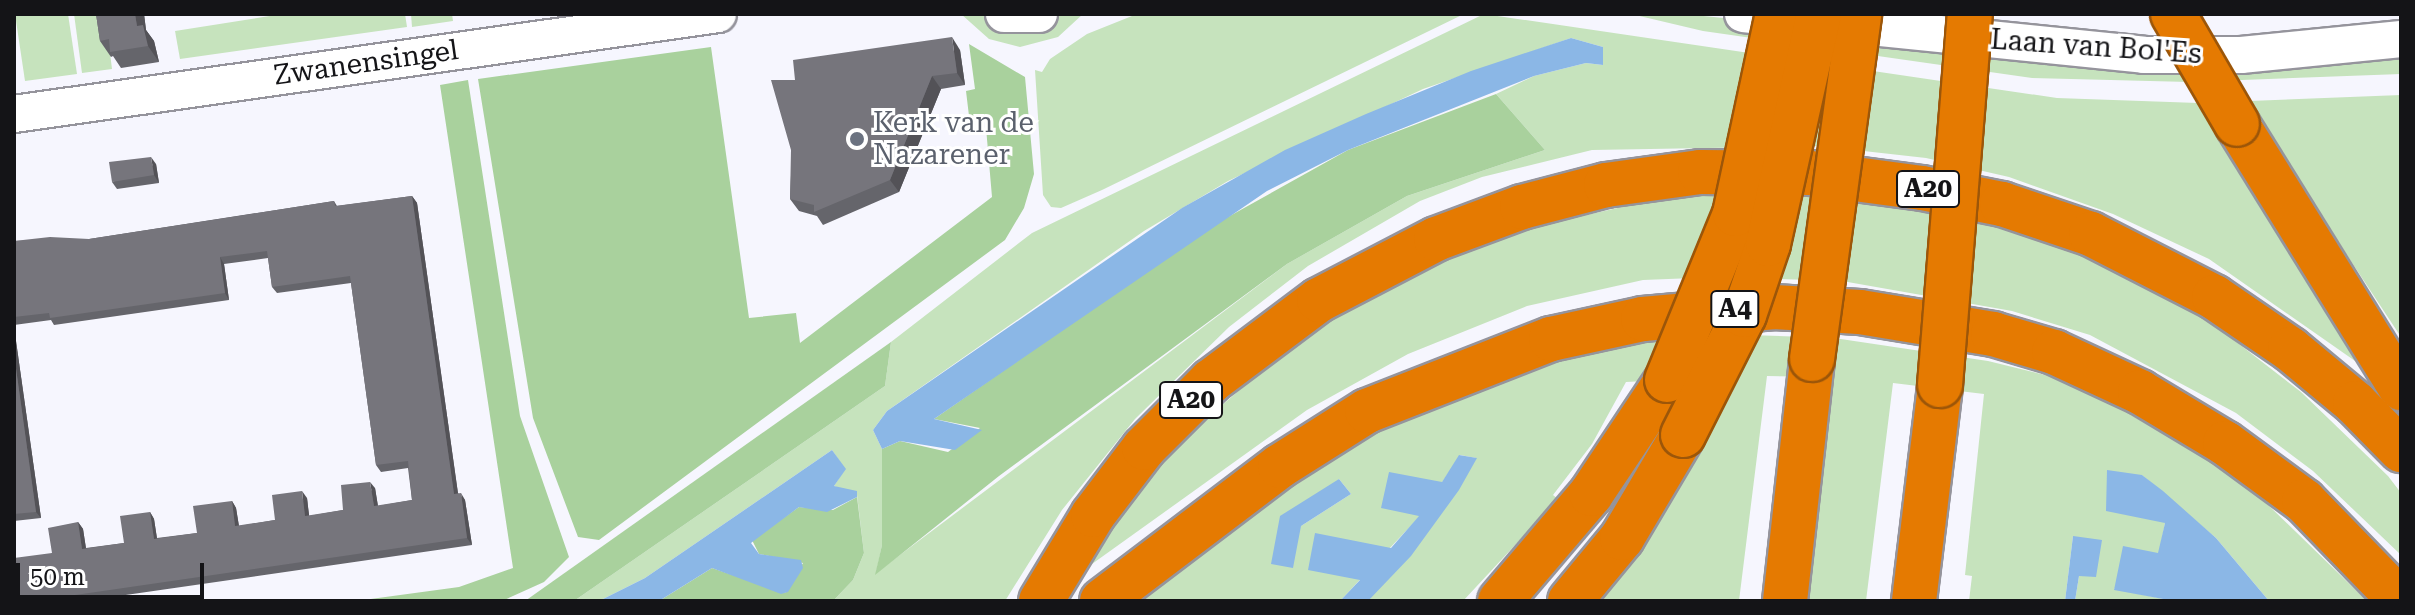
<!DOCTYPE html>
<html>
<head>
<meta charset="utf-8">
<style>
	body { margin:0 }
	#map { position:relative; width:2415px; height:615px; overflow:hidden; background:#f6f6fe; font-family:"Roboto Serif",serif }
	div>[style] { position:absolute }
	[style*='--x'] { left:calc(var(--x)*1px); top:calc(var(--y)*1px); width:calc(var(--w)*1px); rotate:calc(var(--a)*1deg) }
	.green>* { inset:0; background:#c6e3bd }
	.forest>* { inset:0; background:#a9d19d }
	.water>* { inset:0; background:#8bb7e6 }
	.roads { filter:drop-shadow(2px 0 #95949c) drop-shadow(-2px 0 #95949c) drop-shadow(0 2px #95949c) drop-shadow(0 -2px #95949c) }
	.minor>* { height:36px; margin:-18px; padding:0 18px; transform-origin:18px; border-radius:18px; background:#fff }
	.highway>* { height:44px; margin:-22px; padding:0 22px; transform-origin:22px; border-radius:22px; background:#e57a01 }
	.bridges { filter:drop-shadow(2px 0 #9c5609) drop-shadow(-2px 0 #9c5609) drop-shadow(0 2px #9c5609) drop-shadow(0 -2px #9c5609) }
	.highway-bridge>* { height:44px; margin:-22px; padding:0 22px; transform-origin:22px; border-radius:22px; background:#e57a01 }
	.wall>* { inset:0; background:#65656b }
	.shaded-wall>* { inset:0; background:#535257 }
	.building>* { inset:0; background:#76757c }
	.dots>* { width:22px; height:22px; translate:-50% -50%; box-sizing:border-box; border:4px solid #fff; border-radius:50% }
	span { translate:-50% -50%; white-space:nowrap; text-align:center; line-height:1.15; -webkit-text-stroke:6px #fff; paint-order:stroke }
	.shield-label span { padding:2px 6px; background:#fff; border:2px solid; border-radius:6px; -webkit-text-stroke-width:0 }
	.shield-label { font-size:26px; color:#141417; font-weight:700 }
	.street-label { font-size:28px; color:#141417 }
	.worship-label { font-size:28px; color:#5b616d }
	.left { translate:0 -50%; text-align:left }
	.frame { position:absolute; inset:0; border:16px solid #141417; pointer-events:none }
	.scale { position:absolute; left:16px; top:563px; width:188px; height:36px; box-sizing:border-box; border:4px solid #141417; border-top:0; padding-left:10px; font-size:24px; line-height:28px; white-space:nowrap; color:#141417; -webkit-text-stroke:6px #fff; paint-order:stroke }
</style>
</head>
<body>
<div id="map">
	<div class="green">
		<i style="clip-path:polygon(15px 14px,68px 14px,77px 74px,25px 81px)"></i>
		<i style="clip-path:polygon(74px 14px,105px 14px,112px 69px,82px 73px)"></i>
		<i style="clip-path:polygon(282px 14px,405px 14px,407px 27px,180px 59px,175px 31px)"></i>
		<i style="clip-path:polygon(411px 14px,452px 14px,453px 21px,412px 27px)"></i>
		<i style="clip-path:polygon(961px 14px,985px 14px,996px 21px,1048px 21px,1058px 14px,1083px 14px,1058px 37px,1020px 47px,989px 39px)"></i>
		<i style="clip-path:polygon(1137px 14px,1464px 14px,1102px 190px,1061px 208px,1051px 207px,1043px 195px,1035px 70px,1042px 72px,1050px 59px,1087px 34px)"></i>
		<i style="clip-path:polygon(evenodd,1484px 14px,2057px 98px,2198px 103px,2401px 95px,2401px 337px,2258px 120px,2368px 370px,2209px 259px,2113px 214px,2009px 177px,1926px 158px,1819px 146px,1592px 150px,1482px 177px,1420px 201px,1308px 266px,1229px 327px,1135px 419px,1062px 510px,1005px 601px,833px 601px,853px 580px,864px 553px,857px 495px,834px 486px,845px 469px,832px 450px,645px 578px,599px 601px,574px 601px,885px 386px,891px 342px,1032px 233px,1484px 14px,1571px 38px,1603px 47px,1603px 65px,1586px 63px,1534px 76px,1496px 94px,1545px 150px,1407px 196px,1287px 264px,876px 573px,882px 545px,882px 449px,873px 430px,887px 411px,1144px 231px,1228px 181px,1423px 89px,1571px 38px)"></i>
		<i style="clip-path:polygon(1631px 14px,1684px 14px,1881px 34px,2401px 45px,2401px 74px,2189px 82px,2032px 78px,1703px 31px)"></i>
		<i style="clip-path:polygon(1762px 192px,1837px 196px,2014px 230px,2088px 255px,2199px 313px,2301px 392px,2388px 476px,2401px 493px,2401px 555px,2313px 471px,2236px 413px,2090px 335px,2012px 311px,1842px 281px,1719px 277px,1643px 280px,1527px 306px,1408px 354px,1307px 410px,1078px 574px,1177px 444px,1309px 330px,1442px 258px,1520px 230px,1671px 196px)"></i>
		<i style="clip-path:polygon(evenodd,1748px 335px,1834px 338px,1988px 361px,2049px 376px,2104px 399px,2208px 460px,2264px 501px,2367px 601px,2269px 601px,2216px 538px,2142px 475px,2165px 523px,2159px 553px,2114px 589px,2174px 601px,2075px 601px,2079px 576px,2073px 536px,2065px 601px,1969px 601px,1972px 576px,1965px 575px,1984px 394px,1893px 383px,1866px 601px,1801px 601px,1828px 377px,1767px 376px,1739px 601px,1579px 601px,1691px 452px,1667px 380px,1626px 382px,1592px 444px,1553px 495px,1558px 499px,1463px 601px,1368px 601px,1476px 458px,1460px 455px,1420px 516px,1340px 601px,1114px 601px,1409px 410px,1535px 359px,1649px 336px,1748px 335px,1339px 479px,1351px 494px,1301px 526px,1339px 479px)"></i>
	</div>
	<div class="forest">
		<i style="clip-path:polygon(969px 44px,1025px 77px,1034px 174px,1024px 208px,1005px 240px,599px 540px,578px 537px,533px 418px,478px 79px,711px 47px,749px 318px,796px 313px,800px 343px,992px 197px,985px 116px,969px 116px,966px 91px,975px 89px)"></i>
		<i style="clip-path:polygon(468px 80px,520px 416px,569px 557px,544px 582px,502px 601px,356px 601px,459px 587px,513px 568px,440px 85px)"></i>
		<i style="clip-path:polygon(1496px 94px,1545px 150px,1407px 196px,1287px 264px,999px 476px,875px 575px,882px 545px,882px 449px,900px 441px,948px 452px,980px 428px,934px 419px,1210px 227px,1348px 150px)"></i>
		<i style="clip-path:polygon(891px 342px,885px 386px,574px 601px,525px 601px)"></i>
		<i style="clip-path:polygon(857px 497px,864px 553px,853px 580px,833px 601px,659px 601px,712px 568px,785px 593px,803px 563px,759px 554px,752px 540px,799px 507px,833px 510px)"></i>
	</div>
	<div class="water">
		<i style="clip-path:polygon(1571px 38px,1603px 47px,1603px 65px,1586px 63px,1534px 76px,1348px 150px,1267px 191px,934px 419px,982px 430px,955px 450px,900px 441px,882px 449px,873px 430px,887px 411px,1182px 208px,1285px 150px,1366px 114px,1471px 71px)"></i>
		<i style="clip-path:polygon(832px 450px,846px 469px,834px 486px,857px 491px,857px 497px,827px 512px,799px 507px,751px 543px,759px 554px,801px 560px,803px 568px,788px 592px,781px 594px,712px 568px,659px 601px,599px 601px,645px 578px)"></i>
		<i style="clip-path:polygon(1459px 455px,1477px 458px,1459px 490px,1411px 556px,1368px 601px,1340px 601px,1360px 580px,1308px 570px,1315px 533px,1391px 548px,1419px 516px,1381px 508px,1389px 472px,1442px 482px)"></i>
		<i style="clip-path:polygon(2107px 470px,2142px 475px,2163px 491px,2216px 538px,2269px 601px,2174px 601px,2114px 590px,2123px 546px,2158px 553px,2165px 523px,2106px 511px)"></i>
		<i style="clip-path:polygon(1339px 479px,1351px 494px,1301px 526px,1293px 568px,1271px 564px,1280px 516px)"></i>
		<i style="clip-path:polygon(2073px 536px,2102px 540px,2096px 577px,2079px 576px,2075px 601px,2065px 601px)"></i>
	</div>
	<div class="roads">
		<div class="minor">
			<i style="--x:1004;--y:14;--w:35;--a:0"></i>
			<i style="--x:1743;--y:14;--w:403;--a:5.8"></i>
			<i style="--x:2144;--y:55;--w:97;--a:0"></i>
			<i style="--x:2241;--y:55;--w:161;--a:-5.7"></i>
			<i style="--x:14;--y:114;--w:711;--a:-8.08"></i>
		</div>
		<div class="highway">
			<i style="--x:2237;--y:124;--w:311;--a:58.2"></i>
			<i style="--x:1041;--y:601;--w:100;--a:-58.8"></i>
			<i style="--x:1093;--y:515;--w:84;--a:-52.7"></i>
			<i style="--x:1144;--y:448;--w:95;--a:-45"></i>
			<i style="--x:1211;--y:381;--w:135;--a:-36.9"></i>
			<i style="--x:1319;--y:300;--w:132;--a:-27.5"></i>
			<i style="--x:1436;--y:239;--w:92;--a:-20.4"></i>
			<i style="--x:1522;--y:207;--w:87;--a:-14.7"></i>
			<i style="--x:1606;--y:185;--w:95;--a:-7.9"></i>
			<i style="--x:1700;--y:172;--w:110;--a:0.5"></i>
			<i style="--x:1810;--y:173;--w:113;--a:7.6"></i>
			<i style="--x:1922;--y:188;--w:82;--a:11.3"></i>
			<i style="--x:2002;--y:204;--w:94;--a:18.6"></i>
			<i style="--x:2091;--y:234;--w:138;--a:27.1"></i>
			<i style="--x:2214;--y:297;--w:92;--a:34.4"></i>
			<i style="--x:2290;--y:349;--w:85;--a:39.7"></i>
			<i style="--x:2355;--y:403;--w:66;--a:45.6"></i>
			<i style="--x:1102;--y:601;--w:223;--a:-37.2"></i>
			<i style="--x:1280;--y:466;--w:103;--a:-32.3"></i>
			<i style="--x:1367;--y:411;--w:198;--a:-21.4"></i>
			<i style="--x:1551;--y:339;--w:94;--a:-12.3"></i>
			<i style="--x:1643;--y:319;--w:132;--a:-5.2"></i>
			<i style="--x:1774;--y:307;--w:86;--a:3.3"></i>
			<i style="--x:1860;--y:312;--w:135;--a:9.4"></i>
			<i style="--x:1993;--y:334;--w:64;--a:16.4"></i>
			<i style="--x:2054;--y:352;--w:95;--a:24.9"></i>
			<i style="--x:2140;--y:392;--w:99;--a:31"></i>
			<i style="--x:2225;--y:443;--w:98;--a:36.3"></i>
			<i style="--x:2304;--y:501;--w:139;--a:45.9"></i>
			<i style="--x:1500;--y:601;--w:140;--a:-49.6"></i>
			<i style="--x:1591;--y:494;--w:137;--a:-56.3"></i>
			<i style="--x:1570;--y:601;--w:82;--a:-50.5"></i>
			<i style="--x:1622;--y:538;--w:120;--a:-59.4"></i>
			<i style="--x:1785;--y:601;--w:244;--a:-83.6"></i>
			<i style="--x:1914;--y:601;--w:218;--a:-83.1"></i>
		</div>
	</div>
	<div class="bridges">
		<div class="highway-bridge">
			<i style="--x:2173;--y:14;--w:127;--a:59.8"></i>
			<i style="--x:1812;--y:359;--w:348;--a:-82.2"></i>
			<i style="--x:1667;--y:380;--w:179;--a:-67.7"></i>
			<i style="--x:1735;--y:214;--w:205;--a:-77.9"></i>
			<i style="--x:1940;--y:385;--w:372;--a:-85.4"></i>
			<i style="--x:1683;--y:435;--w:135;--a:-63.1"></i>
			<i style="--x:1744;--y:315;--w:75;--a:-71.3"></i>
			<i style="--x:1768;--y:244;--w:236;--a:-77.5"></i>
		</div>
	</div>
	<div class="wall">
		<i style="clip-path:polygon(96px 14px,144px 14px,146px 30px,154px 41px,159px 62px,121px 68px,113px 56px,111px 57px,100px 41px)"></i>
		<i style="clip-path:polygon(960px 50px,965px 85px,941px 89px,899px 192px,823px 225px,817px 216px,799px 211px,790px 199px,795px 80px)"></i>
		<i style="clip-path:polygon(156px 164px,159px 183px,117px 189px,112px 182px)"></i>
		<i style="clip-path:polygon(412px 196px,417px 203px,458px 493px,465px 500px,472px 545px,84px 601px,14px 601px,52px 553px,78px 522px,83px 529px,86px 548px,124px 543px,150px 512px,154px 519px,157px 538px,197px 533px,232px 501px,236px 508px,239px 526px,275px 520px,307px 498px,309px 516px,343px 510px,375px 488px,378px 506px,412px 500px,408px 468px,381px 472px,376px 465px,351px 283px,277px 293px,272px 287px,268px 258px,224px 264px,229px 300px,54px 325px,51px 320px,14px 325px,14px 241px,89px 239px,334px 201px,337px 206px)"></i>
		<i style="clip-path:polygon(14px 327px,41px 518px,14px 521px)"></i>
	</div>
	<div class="shaded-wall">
		<i style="clip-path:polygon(135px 14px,144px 14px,146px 30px,154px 41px,159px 62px,148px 46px,137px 26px)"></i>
		<i style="clip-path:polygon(952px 37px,960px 50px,965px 85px,957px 73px)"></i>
		<i style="clip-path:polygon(932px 76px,941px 89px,899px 192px,890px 180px)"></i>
		<i style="clip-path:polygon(151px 157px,156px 164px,159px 183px,154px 175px)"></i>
		<i style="clip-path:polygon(412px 196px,417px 203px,459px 501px,454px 494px)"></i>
		<i style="clip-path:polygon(220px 257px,224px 264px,229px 300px,225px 293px)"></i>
		<i style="clip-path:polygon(14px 327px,41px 518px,36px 512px,14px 354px)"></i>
		<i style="clip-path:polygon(370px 482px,375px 488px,379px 513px,374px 506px)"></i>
		<i style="clip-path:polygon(302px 491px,307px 498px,310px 523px,305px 516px)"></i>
		<i style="clip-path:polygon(461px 493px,465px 500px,472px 545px,467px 538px)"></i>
		<i style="clip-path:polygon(232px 501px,236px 508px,240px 533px,235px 526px)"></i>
		<i style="clip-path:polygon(150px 512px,154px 519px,158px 546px,154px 539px)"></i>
		<i style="clip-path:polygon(78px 522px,83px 529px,87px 556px,82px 549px)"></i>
	</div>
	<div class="building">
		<i style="clip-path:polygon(96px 14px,135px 14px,137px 26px,143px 25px,148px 46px,110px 52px,109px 39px,100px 41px)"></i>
		<i style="clip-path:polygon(952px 37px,957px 73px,932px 76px,890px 180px,814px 212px,814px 205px,790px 199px,791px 150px,771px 80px,795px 80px,793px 60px)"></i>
		<i style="clip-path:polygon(151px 157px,154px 175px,112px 182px,109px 162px)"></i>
		<i style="clip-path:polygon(412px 196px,454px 494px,461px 493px,467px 538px,34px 601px,14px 601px,14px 558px,52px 553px,48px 528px,78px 522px,82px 549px,124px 543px,120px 516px,150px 512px,154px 539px,197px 533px,193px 506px,232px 501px,235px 526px,275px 520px,272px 495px,302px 491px,305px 516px,343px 510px,341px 485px,370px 482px,374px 506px,412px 500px,408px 461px,376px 465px,350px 276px,272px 287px,267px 251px,220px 257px,225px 293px,50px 318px,49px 313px,14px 317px,14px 241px,50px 237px,89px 239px,315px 204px,334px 201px,335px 206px)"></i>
		<i style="clip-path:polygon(14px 354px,36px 512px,14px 514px)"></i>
	</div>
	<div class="dots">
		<i style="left:857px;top:139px;background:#6b7280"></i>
	</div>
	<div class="shield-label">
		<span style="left:1928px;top:189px">A20</span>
		<span style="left:1735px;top:309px">A4</span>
		<span style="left:1191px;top:400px">A20</span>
	</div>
	<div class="street-label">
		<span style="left:2096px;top:47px;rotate:4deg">Laan van Bol'Es</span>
		<span style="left:366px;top:63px;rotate:-8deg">Zwanensingel</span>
	</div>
	<div class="worship-label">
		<span class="left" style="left:873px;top:139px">Kerk van de<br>Nazarener</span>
	</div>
	<div class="frame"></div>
	<div class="scale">50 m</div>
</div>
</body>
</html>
